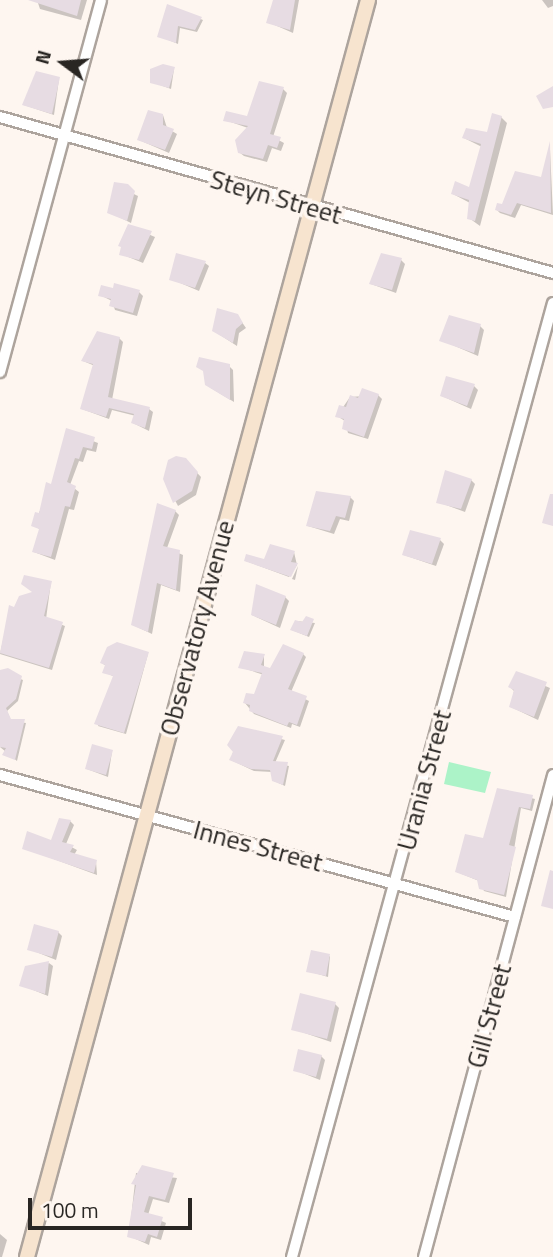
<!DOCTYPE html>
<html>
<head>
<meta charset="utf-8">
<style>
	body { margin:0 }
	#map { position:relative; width:553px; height:1257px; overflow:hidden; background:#fef6f0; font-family:"Titillium Web",sans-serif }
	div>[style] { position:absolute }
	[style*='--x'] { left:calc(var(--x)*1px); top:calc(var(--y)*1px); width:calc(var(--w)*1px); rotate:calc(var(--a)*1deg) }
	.green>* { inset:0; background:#acf3c8 }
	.shadow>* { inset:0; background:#0003 }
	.building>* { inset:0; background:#e7dce3 }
	.roads { filter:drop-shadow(2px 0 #ada49d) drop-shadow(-2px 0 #ada49d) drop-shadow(0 2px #ada49d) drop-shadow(0 -2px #ada49d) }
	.street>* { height:10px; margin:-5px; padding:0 5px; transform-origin:5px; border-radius:5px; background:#fff }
	.secondary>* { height:14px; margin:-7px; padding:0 7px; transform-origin:7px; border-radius:7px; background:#f7e4cf }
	span { translate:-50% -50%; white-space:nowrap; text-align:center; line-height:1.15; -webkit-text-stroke:7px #fef6f0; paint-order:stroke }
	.street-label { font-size:26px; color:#292623 }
	.north { position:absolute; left:28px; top:28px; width:70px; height:70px; -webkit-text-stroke:5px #fef6f0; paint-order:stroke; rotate:286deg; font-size:19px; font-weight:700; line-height:28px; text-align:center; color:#292623 }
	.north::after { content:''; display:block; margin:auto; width:24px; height:32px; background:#292623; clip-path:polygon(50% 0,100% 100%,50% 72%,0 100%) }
	.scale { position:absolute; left:28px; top:1198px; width:164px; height:32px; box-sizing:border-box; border:4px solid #292623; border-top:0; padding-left:9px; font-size:21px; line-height:24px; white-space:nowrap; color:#292623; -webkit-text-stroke:5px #fef6f0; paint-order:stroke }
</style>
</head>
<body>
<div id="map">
	<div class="green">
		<i style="clip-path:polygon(449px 762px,491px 772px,485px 793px,444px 784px)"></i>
	</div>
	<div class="shadow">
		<i style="clip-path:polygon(37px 0,87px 0,81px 20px,40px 9px)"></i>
		<i style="clip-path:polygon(285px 0,299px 0,293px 33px,268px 22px)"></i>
		<i style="clip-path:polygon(542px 0,553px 0,553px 6px,548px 8px)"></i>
		<i style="clip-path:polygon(168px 6px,203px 20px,197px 32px,180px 28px,178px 44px,159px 36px)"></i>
		<i style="clip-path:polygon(174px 69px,171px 89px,152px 82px)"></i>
		<i style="clip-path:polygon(59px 79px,54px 115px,24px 105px)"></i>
		<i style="clip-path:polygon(283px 89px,287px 93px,273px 137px,284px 143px,281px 151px,272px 148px,267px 162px,244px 156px,239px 152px,248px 128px,225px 120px,248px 118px)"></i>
		<i style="clip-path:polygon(163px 115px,167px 128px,177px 134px,169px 153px,139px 140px)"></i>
		<i style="clip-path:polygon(501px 117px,507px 123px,480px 226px,469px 218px,470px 203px,453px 194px,470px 189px,482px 147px,464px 138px,488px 134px)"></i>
		<i style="clip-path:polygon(550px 149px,553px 215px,521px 205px,515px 218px,500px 213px,497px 210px,542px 179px)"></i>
		<i style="clip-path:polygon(115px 185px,138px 196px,131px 223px,109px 212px)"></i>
		<i style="clip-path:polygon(129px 226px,155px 237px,143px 263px,121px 254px)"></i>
		<i style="clip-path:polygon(401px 260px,405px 264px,396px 293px,371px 284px)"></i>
		<i style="clip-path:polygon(205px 263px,209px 266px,199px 291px,171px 279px)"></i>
		<i style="clip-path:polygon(139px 292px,143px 296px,137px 316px,115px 310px,112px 301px,100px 295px)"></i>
		<i style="clip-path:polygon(237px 315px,246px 328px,239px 333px,237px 346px,214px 331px)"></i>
		<i style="clip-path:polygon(480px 326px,484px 330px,478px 356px,441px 340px)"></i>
		<i style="clip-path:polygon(119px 338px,123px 342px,112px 400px,149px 409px,153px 412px,149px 431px,133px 423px,136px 416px,112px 410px,109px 419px,82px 409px,95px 366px,83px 361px)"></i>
		<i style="clip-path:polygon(229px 366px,233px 370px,234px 402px,211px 388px)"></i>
		<i style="clip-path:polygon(474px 386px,478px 390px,471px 409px,442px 396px)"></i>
		<i style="clip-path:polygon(378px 395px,382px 399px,368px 439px,348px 433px,345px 421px,337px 416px,350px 397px)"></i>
		<i style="clip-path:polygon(67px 431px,98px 443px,96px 452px,87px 450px,83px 462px,79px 461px,70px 485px,79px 492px,74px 510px,69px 509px,55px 560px,34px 552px,41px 530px,33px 525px,52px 486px)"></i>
		<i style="clip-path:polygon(185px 460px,201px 477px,196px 495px,178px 506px,167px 485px)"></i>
		<i style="clip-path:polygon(471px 480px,475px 484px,465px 512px,438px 502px)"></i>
		<i style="clip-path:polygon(350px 497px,354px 501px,349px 521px,340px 519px,334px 534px,308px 526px)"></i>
		<i style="clip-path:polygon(175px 511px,179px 515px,167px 548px,183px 555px,180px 592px,161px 585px,152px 634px,133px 625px)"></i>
		<i style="clip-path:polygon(440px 540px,444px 544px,436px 566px,404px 555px)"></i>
		<i style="clip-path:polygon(294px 552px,297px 565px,289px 577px,246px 561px,265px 561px)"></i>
		<i style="clip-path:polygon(298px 566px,295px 580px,292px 579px)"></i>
		<i style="clip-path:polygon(51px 582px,46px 619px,65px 626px,52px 670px,0 654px,10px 608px,15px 609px)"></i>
		<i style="clip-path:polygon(285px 597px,289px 601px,280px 628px,252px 615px)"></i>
		<i style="clip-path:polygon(296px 621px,315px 623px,309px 637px,292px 630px)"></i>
		<i style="clip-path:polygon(245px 653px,264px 656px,264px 668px,271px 671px,303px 654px,306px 657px,291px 692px,309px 701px,300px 727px,292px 724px,291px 728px,254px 714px,245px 703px,255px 696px,264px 675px,240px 667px)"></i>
		<i style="clip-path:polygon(148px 654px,126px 734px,98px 726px,115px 677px,104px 672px,106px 666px,102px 663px)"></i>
		<i style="clip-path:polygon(0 671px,23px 680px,18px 701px,7px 711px,11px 721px,26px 723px,17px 761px,0 747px)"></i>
		<i style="clip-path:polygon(517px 674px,550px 688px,538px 720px,511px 707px,514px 691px,510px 687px)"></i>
		<i style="clip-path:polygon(239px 728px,285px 740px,275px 763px,289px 766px,285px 786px,274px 781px,272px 772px,254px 771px,231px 760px)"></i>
		<i style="clip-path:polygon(112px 752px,108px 777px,87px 769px)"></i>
		<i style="clip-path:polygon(499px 790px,535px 799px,532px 811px,521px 808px,506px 897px,484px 891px,479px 881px,457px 872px,484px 840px)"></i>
		<i style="clip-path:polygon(70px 821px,74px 825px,66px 844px,77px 850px,74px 855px,96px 861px,97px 875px,24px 848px,52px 842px)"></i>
		<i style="clip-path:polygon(58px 932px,62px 936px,56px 960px,29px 949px)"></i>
		<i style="clip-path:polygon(330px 956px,328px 977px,308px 971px)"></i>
		<i style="clip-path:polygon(49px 963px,53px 966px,48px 996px,21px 985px)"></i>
		<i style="clip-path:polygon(335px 1004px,339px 1008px,331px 1042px,293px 1029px)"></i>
		<i style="clip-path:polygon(321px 1056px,325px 1060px,320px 1080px,295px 1070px)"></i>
		<i style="clip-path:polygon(136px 1173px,177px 1178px,169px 1203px,153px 1199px,148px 1215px,166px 1223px,161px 1240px,151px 1237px,149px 1245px,129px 1236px)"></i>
		<i style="clip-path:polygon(0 1234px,7px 1240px,2px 1257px,0 1257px)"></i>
	</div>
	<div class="building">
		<i style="clip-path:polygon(28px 0,81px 0,77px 16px)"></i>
		<i style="clip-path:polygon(273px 0,295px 0,290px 30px,266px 23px)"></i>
		<i style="clip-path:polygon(167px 4px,202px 17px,195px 30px,178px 26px,176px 43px,157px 37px)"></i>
		<i style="clip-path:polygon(163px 64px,175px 67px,169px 88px,150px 83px,150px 69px)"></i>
		<i style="clip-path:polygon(36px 71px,60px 77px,52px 114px,22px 105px)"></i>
		<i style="clip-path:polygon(259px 81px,284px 87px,270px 134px,281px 137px,277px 148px,268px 145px,263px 159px,238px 153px,235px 140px,248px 126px,223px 121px,226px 111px,247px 116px)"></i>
		<i style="clip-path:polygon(553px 86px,553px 107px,543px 109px,536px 96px)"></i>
		<i style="clip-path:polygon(148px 110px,163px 114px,163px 125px,174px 129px,165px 150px,137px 140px)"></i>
		<i style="clip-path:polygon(492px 113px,502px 116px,475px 221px,467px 219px,469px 200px,451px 194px,455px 181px,469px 187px,481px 144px,462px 138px,466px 128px,487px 132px)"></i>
		<i style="clip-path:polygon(550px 141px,551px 213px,517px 203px,511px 215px,495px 210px,497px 203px,502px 204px,515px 171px,541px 177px)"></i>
		<i style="clip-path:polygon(114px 182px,128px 184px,135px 191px,127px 221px,107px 213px)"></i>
		<i style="clip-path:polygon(128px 224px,152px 231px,139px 260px,119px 255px,121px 247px,118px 246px)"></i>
		<i style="clip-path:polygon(176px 253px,206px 261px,195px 288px,169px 280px)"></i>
		<i style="clip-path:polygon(381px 253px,402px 258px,392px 290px,369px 284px)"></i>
		<i style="clip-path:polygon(114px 283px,140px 290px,133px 313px,109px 306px,111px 299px,98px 296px,101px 285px,113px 288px)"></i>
		<i style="clip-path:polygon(217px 308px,238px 314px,243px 323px,236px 329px,233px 343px,212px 331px)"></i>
		<i style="clip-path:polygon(449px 315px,481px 324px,474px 353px,439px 341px)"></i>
		<i style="clip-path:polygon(97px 331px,120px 337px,108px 397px,150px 407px,145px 428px,131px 423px,134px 414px,109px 408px,106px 417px,80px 409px,93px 364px,81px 361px)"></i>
		<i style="clip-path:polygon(199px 357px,230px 364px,230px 400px,205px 385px,203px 371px,196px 367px)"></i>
		<i style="clip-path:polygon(446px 376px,475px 384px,467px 406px,440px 396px)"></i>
		<i style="clip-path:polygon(362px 388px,379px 394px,364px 437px,342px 429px,344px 419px,335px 417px,339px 405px,346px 407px,350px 395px,358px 398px)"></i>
		<i style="clip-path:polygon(66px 428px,95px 437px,92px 449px,83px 447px,79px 459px,75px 458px,67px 482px,76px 486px,70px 507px,65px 506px,51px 557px,32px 552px,39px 529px,31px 526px,35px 512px,39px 513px,46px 482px,51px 484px)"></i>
		<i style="clip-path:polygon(176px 456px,186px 458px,198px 472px,192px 491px,173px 503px,163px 479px,168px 460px)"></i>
		<i style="clip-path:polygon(445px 470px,472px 479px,461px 509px,436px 503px)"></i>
		<i style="clip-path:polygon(316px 491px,351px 496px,345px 518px,336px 516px,330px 531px,306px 526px)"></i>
		<i style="clip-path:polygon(550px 494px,553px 494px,553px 526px,542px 523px)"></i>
		<i style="clip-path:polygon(157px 503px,176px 510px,163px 546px,180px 550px,176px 590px,157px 583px,148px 632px,131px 625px)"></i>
		<i style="clip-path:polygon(410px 530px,441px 538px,432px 564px,402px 555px)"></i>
		<i style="clip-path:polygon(270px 544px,295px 551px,291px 562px,298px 563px,291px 577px,244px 561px,246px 554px,264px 559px)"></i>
		<i style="clip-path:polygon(24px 575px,52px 581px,44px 616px,63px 622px,49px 668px,0 653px,9px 605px,14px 607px,19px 596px,32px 592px,21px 584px)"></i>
		<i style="clip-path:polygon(256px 584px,286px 596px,276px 625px,251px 615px)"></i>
		<i style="clip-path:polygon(306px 616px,314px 619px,307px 636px,290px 630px,295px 620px,302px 622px)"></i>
		<i style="clip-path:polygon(117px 642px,149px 652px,124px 733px,94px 724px,113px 676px,102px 673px,105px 665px,100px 663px,107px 647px)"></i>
		<i style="clip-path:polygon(283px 644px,304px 653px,288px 689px,307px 696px,297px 725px,289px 722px,287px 726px,249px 711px,250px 705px,243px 703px,246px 693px,254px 694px,262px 673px,238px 668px,244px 651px,265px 654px,261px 665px,270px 668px)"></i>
		<i style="clip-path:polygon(8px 668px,22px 676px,16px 699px,6px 708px,11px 719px,25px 719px,15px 760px,2px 755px,6px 748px,0 747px,0 670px)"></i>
		<i style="clip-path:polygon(516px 671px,547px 682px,534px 717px,509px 707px,514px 690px,508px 687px)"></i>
		<i style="clip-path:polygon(238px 726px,283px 736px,273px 761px,288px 762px,283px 785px,272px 781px,270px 770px,251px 769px,229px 760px,233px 752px,227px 745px)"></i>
		<i style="clip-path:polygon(92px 744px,113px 750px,106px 775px,85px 769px)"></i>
		<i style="clip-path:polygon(497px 788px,533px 795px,530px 809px,519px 807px,509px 845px,516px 847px,504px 895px,479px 889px,477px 880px,455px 872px,465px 834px,483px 838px)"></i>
		<i style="clip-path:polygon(59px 818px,71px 820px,62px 842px,74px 845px,70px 852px,97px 860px,94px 873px,22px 849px,27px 831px,51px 840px)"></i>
		<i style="clip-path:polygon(550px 870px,553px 871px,553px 909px,541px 906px)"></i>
		<i style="clip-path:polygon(34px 924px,59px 931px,52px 957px,27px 950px)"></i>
		<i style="clip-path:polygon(311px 950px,330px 954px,326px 976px,306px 972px)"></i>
		<i style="clip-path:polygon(49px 961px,45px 994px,19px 986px,25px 966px)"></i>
		<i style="clip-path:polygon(300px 993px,336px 1002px,327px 1039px,291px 1030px)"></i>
		<i style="clip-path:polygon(298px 1049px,322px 1055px,316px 1077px,293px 1071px)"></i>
		<i style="clip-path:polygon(142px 1165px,174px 1173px,165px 1200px,149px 1196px,144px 1212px,163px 1217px,157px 1237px,148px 1234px,145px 1242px,127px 1237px,136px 1185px,131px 1184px)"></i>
	</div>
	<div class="roads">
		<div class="street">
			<i style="--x:0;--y:117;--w:575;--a:15.75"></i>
			<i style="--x:0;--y:372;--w:385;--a:-74.8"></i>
			<i style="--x:0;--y:775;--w:534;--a:15.42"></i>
			<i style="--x:292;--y:1257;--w:989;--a:-74.7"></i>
			<i style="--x:424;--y:1257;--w:499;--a:-75"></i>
		</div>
		<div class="secondary">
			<i style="--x:27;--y:1257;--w:1302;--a:-74.82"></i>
		</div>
	</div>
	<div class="street-label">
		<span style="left:276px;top:197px;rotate:16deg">Steyn Street</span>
		<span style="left:197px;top:628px;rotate:-75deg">Observatory Avenue</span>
		<span style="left:424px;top:780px;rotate:-75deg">Urania Street</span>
		<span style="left:258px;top:846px;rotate:15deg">Innes Street</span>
		<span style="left:489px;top:1016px;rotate:-75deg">Gill Street</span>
	</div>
	<div class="north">N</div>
	<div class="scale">100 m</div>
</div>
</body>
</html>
